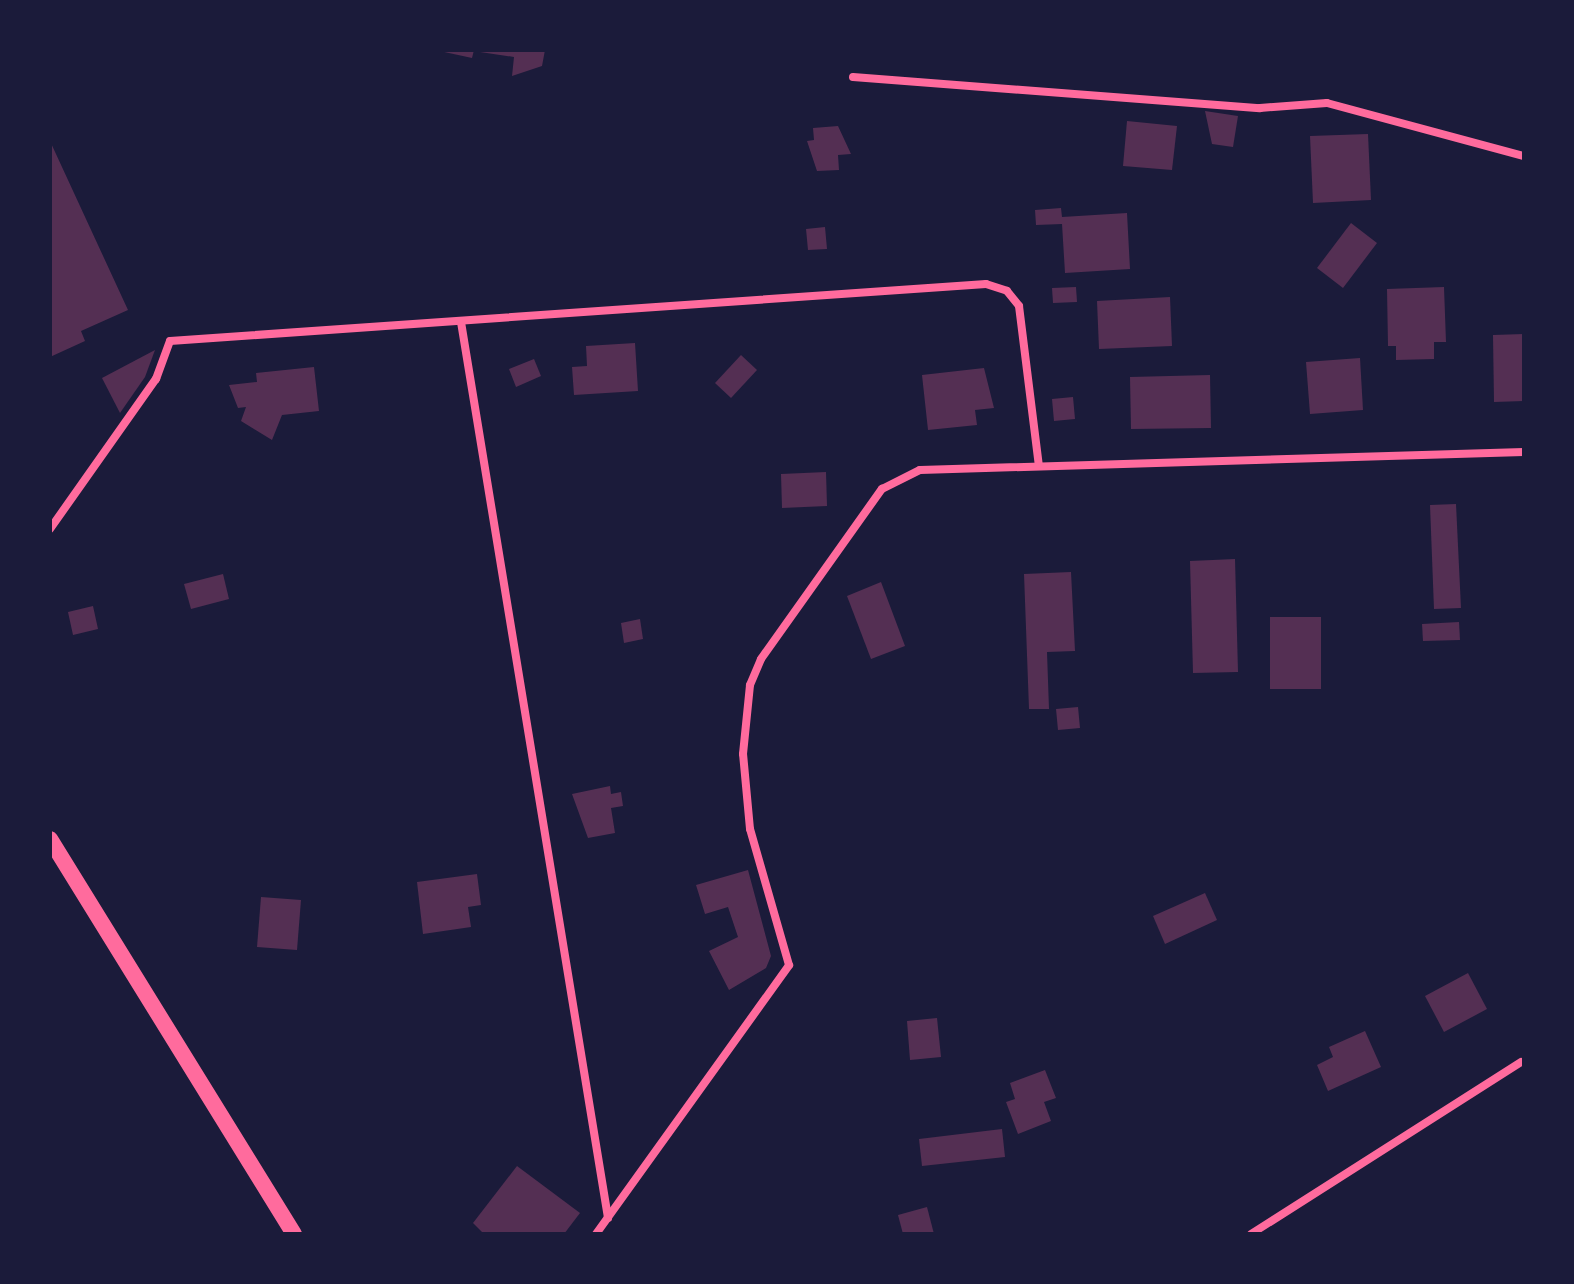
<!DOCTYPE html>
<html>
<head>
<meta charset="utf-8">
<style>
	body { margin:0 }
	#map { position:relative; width:1574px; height:1284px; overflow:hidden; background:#1b1b3a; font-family:Montserrat,sans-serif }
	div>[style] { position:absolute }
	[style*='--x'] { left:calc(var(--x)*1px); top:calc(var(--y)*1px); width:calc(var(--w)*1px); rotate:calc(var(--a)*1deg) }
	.building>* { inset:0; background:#542f53 }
	.minor>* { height:8px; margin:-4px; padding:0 4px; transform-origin:4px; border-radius:4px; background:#ff6b9d }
	.secondary>* { height:16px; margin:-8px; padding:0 8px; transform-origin:8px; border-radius:8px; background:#ff6b9d }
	span { translate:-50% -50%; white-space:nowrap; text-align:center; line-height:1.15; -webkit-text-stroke:6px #1b1b3a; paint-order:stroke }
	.frame { position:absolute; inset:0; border:52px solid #1b1b3a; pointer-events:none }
</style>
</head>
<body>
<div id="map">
	<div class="building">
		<i style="clip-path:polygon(435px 50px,474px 50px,472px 58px)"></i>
		<i style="clip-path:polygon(545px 50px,542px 66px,512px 76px,514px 57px,480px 52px)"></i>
		<i style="clip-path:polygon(1205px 111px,1238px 116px,1233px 147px,1212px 144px)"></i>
		<i style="clip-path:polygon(1127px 121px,1177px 126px,1172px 170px,1123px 166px)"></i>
		<i style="clip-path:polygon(838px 126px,851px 154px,838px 155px,839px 170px,817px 171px,807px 141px,814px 140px,813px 128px)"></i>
		<i style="clip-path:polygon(1368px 134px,1371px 200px,1313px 203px,1310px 136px)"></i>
		<i style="clip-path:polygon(50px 141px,128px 310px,81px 331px,85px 341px,50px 357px)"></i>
		<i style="clip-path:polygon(1061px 208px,1062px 217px,1127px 213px,1130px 269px,1065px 273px,1062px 224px,1036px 225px,1035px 210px)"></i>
		<i style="clip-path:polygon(1351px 223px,1377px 243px,1343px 288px,1317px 268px)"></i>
		<i style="clip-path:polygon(825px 227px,827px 249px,808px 250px,806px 229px)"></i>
		<i style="clip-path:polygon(1076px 287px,1077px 302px,1053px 303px,1052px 288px)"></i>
		<i style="clip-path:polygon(1444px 287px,1446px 342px,1434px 342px,1434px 359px,1396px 360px,1396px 346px,1388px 346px,1387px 289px)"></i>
		<i style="clip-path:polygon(1170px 297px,1172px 346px,1099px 349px,1097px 301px)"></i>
		<i style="clip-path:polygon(1524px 334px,1524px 401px,1494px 402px,1493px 335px)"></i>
		<i style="clip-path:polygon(635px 343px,638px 391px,574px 395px,572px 367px,587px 366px,586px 346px)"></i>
		<i style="clip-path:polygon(155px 350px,145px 377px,120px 413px,102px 378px)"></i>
		<i style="clip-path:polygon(741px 355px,757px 370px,731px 398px,715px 383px)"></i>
		<i style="clip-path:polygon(1360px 358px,1363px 410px,1310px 414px,1306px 362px)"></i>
		<i style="clip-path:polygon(534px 359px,541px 376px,516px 387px,509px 369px)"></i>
		<i style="clip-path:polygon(314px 367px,319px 411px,282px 415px,272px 440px,241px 421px,246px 407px,238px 408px,229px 385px,257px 382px,256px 373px)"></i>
		<i style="clip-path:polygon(984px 368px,994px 408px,975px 410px,977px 425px,928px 430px,922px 375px)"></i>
		<i style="clip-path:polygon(1210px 375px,1211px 428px,1131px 429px,1130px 377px)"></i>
		<i style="clip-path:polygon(1073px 397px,1075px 419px,1054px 421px,1052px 399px)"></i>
		<i style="clip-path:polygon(826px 472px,827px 506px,782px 508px,781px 474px)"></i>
		<i style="clip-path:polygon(1456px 504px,1461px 608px,1434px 609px,1430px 505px)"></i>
		<i style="clip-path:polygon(1235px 559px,1238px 672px,1193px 673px,1190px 561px)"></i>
		<i style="clip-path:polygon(1071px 572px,1075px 651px,1047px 652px,1049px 709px,1029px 709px,1024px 574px)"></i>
		<i style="clip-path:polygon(223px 574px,229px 599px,191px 609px,184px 584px)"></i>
		<i style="clip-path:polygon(881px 582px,905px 646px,871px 659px,847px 596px)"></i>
		<i style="clip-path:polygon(93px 606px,98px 629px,73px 635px,68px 612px)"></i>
		<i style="clip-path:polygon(1270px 617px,1321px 617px,1321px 689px,1270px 689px)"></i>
		<i style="clip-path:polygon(640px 619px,643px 639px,624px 643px,621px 623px)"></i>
		<i style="clip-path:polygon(1459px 622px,1460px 640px,1423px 641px,1422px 624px)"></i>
		<i style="clip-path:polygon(1078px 707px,1080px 728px,1058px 730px,1056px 709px)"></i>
		<i style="clip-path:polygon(610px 786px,611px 794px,621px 792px,623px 806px,611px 808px,615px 833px,588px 838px,572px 794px)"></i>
		<i style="clip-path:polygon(748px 870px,771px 956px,766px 968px,729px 990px,709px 951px,738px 937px,728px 907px,705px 914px,696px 885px)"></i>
		<i style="clip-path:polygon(477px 874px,481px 905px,468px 907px,471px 927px,423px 934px,417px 882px)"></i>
		<i style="clip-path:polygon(1205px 893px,1217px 920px,1165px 944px,1153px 916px)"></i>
		<i style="clip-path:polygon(261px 897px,301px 900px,297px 950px,257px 947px)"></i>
		<i style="clip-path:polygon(1468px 973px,1487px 1009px,1444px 1032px,1425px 996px)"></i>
		<i style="clip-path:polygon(937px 1018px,941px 1057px,910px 1060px,907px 1021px)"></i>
		<i style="clip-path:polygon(1365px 1031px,1381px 1067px,1328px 1091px,1317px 1065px,1333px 1057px,1329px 1047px)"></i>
		<i style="clip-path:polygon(1045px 1070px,1056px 1098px,1044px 1102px,1051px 1121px,1018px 1134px,1006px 1102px,1015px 1099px,1010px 1083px)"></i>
		<i style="clip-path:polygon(1002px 1129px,1005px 1157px,922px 1166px,919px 1139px)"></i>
		<i style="clip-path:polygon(517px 1166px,580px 1213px,564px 1234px,484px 1234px,473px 1223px)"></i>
		<i style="clip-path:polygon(927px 1207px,934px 1234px,903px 1234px,898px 1215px)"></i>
	</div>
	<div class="minor">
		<i style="--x:853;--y:77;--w:408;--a:4.4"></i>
		<i style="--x:1260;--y:108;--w:67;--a:-4.3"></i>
		<i style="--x:1327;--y:103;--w:204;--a:15.1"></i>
		<i style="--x:461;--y:322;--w:908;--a:80.68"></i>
		<i style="--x:50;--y:529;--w:184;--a:-54.8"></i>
		<i style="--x:156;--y:379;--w:40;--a:-69.8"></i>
		<i style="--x:170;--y:341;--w:818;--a:-4"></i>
		<i style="--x:986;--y:284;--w:22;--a:18"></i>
		<i style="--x:1007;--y:291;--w:19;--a:51"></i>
		<i style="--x:1019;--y:306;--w:161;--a:82.9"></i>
		<i style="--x:596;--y:1234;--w:331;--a:-54.3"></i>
		<i style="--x:789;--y:965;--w:141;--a:-106"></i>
		<i style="--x:750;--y:829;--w:75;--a:-95.3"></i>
		<i style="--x:743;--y:754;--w:69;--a:-84.2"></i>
		<i style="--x:750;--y:685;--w:28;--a:-67"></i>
		<i style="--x:761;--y:659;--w:209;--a:-54.6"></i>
		<i style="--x:882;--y:489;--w:42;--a:-26.6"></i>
		<i style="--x:920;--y:470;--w:604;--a:-1.71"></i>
		<i style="--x:1251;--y:1234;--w:320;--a:-32.5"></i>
	</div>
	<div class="secondary">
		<i style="--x:50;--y:839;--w:464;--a:58.3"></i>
	</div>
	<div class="frame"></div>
</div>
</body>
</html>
